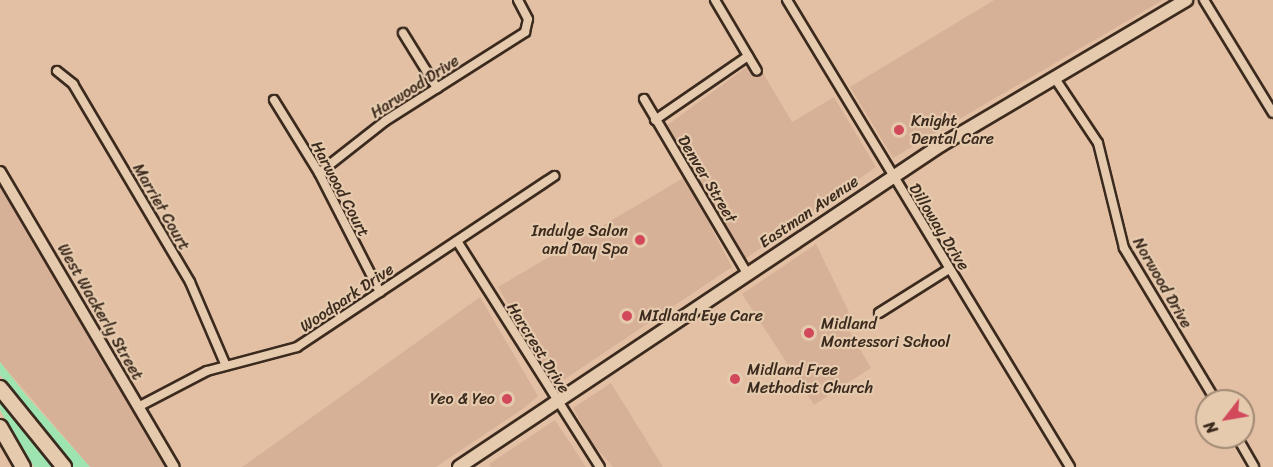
<!DOCTYPE html>
<html>
<head>
<meta charset="utf-8">
<style>
	body { margin:0 }
	#map { position:relative; width:1273px; height:467px; overflow:hidden; background:#e3c0a4; font-family:Sriracha,sans-serif }
	div>[style] { position:absolute }
	[style*='--x'] { left:calc(var(--x)*1px); top:calc(var(--y)*1px); width:calc(var(--w)*1px); rotate:calc(var(--a)*1deg) }
	.built>* { inset:0; background:#d7b197 }
	.green>* { inset:0; background:#9de4b1 }
	.roads { filter:drop-shadow(2px 0 #3b2a1e) drop-shadow(-2px 0 #3b2a1e) drop-shadow(0 2px #3b2a1e) drop-shadow(0 -2px #3b2a1e) }
	.street>* { height:8px; margin:-4px; padding:0 4px; transform-origin:4px; border-radius:4px; background:#e5caad }
	.secondary>* { height:10px; margin:-5px; padding:0 5px; transform-origin:5px; border-radius:5px; background:#e5caad }
	.primary>* { height:12px; margin:-6px; padding:0 6px; transform-origin:6px; border-radius:6px; background:#e5caad }
	.highway>* { height:14px; margin:-7px; padding:0 7px; transform-origin:7px; border-radius:7px; background:#e5caad }
	.dots>* { width:16px; height:16px; translate:-50% -50%; box-sizing:border-box; border:3px solid #e5caad; border-radius:50% }
	span { translate:-50% -50%; white-space:nowrap; text-align:center; line-height:1.15; -webkit-text-stroke:4.5px #e5caad; paint-order:stroke }
	.street-label { font-size:16px; color:#3b2a1e }
	.poi-label { font-size:16px; color:#3b2a1e }
	.left { translate:0 -50%; text-align:left }
	.right { translate:-100% -50%; text-align:right }
	.north { position:absolute; left:1195px; top:389px; width:60px; height:60px; box-sizing:border-box; background:#e5caad; border:2px solid #a18a74; border-radius:50%; rotate:239deg; font-size:16px; font-weight:700; line-height:24px; text-align:center; color:#3b2a1e }
	.north::after { content:''; display:block; margin:auto; width:21px; height:27px; background:#d1495b; clip-path:polygon(50% 0,100% 100%,50% 72%,0 100%) }
</style>
</head>
<body>
<div id="map">
	<div class="built">
		<i style="clip-path:polygon(994px 0,1163px 0,893px 158px,850px 87px)"></i>
		<i style="clip-path:polygon(748px 66px,756px 74px,762px 71px,792px 122px,834px 97px,876px 167px,745px 259px,666px 126px)"></i>
		<i style="clip-path:polygon(685px 177px,732px 267px,556px 385px,498px 287px)"></i>
		<i style="clip-path:polygon(0 184px,167px 467px,90px 467px,0 362px)"></i>
		<i style="clip-path:polygon(816px 244px,849px 312px,844px 322px,871px 368px,814px 405px,742px 294px)"></i>
		<i style="clip-path:polygon(480px 297px,538px 396px,524px 408px,436px 467px,242px 467px)"></i>
		<i style="clip-path:polygon(611px 383px,663px 467px,613px 467px,591px 442px,573px 408px)"></i>
		<i style="clip-path:polygon(555px 420px,586px 467px,491px 467px,489px 464px)"></i>
	</div>
	<div class="green">
		<i style="clip-path:polygon(0 362px,26px 395px,90px 467px,72px 467px,0 375px)"></i>
		<i style="clip-path:polygon(0 396px,45px 456px,57px 467px,34px 467px,0 410px)"></i>
	</div>
	<div class="roads">
		<div class="street">
			<i style="--x:715;--y:0;--w:82;--a:59.4"></i>
			<i style="--x:787;--y:0;--w:546;--a:58.78"></i>
			<i style="--x:1204;--y:0;--w:132;--a:58.6"></i>
			<i style="--x:403;--y:33;--w:65;--a:58.3"></i>
			<i style="--x:57;--y:71;--w:21;--a:39"></i>
			<i style="--x:73;--y:84;--w:230;--a:59.4"></i>
			<i style="--x:190;--y:282;--w:91;--a:66.8"></i>
			<i style="--x:1054;--y:77;--w:79;--a:56.3"></i>
			<i style="--x:1098;--y:143;--w:108;--a:76.1"></i>
			<i style="--x:1124;--y:248;--w:179;--a:59"></i>
			<i style="--x:644;--y:99;--w:202;--a:59.4"></i>
			<i style="--x:274;--y:100;--w:86;--a:58.3"></i>
			<i style="--x:319;--y:173;--w:134;--a:62.9"></i>
			<i style="--x:655;--y:120;--w:113;--a:-34.5"></i>
			<i style="--x:319;--y:173;--w:84;--a:-38.2"></i>
			<i style="--x:385;--y:121;--w:166;--a:-32.4"></i>
			<i style="--x:525;--y:32;--w:13;--a:-77"></i>
			<i style="--x:528;--y:19;--w:21;--a:-118"></i>
			<i style="--x:457;--y:241;--w:267;--a:57.7"></i>
			<i style="--x:879;--y:313;--w:83;--a:-32.2"></i>
			<i style="--x:138;--y:407;--w:78;--a:-27.6"></i>
			<i style="--x:207;--y:371;--w:93;--a:-14.9"></i>
			<i style="--x:297;--y:347;--w:309;--a:-33.6"></i>
			<i style="--x:1237;--y:437;--w:34;--a:60"></i>
		</div>
		<div class="secondary">
			<i style="--x:0;--y:172;--w:342;--a:59.5"></i>
		</div>
		<div class="primary">
			<i style="--x:459;--y:467;--w:580;--a:-33.74"></i>
			<i style="--x:941;--y:145;--w:285;--a:-30.6"></i>
		</div>
		<div class="highway">
			<i style="--x:0;--y:388;--w:102;--a:51"></i>
			<i style="--x:0;--y:427;--w:46;--a:60.1"></i>
		</div>
	</div>
	<div class="dots">
		<i style="left:899px;top:130px;background:#d1495b"></i>
		<i style="left:640px;top:240px;background:#d1495b"></i>
		<i style="left:627px;top:316px;background:#d1495b"></i>
		<i style="left:809px;top:333px;background:#d1495b"></i>
		<i style="left:735px;top:379px;background:#d1495b"></i>
		<i style="left:507px;top:399px;background:#d1495b"></i>
	</div>
	<div class="street-label">
		<span style="left:415px;top:87px;rotate:-33deg">Harwood Drive</span>
		<span style="left:707px;top:179px;rotate:59deg">Denver Street</span>
		<span style="left:340px;top:189px;rotate:62deg">Harwood Court</span>
		<span style="left:161px;top:207px;rotate:60deg">Marriet Court</span>
		<span style="left:809px;top:212px;rotate:-34deg">Eastman Avenue</span>
		<span style="left:939px;top:227px;rotate:58deg">Dilloway Drive</span>
		<span style="left:1162px;top:283px;rotate:60deg">Norwood Drive</span>
		<span style="left:347px;top:298px;rotate:-34deg">Woodpark Drive</span>
		<span style="left:100px;top:312px;rotate:60deg">West Wackerly Street</span>
		<span style="left:538px;top:348px;rotate:58deg">Harcrest Drive</span>
	</div>
	<div class="poi-label">
		<span class="left" style="left:911px;top:130px">Knight<br>Dental Care</span>
		<span class="right" style="left:628px;top:240px">Indulge Salon<br>and Day Spa</span>
		<span class="left" style="left:639px;top:316px">MIdland Eye Care</span>
		<span class="left" style="left:821px;top:333px">Midland<br>Montessori School</span>
		<span class="left" style="left:747px;top:379px">Midland Free<br>Methodist Church</span>
		<span class="right" style="left:495px;top:399px">Yeo &amp; Yeo</span>
	</div>
	<div class="north">N</div>
</div>
</body>
</html>
